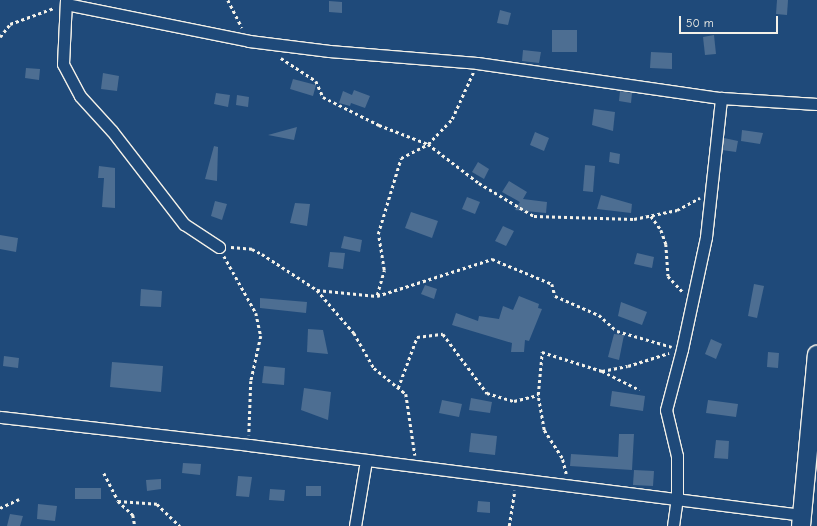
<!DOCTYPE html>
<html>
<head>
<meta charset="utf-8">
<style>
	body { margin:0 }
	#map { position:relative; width:817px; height:526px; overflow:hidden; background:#1f4a7a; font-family:"Comic Neue",sans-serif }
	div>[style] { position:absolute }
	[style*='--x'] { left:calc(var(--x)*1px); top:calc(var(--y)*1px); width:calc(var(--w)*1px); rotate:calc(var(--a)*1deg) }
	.building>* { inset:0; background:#4d6e92 }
	.path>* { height:2.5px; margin-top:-1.25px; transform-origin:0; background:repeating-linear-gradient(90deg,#f4f1e8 0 3px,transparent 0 6px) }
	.roads { filter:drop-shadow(1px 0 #f4f1e8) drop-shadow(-1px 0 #f4f1e8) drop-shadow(0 1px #f4f1e8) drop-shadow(0 -1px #f4f1e8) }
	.street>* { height:11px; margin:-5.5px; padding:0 5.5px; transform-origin:5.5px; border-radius:5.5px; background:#1f4a7a }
	.primary>* { height:18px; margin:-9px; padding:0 9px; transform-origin:9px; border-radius:9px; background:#1f4a7a }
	span { translate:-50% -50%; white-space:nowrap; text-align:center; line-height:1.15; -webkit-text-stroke:3.5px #1f4a7a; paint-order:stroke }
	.scale { position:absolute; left:679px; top:16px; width:99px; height:18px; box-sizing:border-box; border:2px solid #f4f1e8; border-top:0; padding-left:5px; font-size:12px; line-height:14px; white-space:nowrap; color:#f4f1e8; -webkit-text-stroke:3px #1f4a7a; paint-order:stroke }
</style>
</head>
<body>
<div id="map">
	<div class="building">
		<i style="clip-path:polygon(777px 0,788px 0,787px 15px,776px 14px)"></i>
		<i style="clip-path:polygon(329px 1px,342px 2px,342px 13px,329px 12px)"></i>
		<i style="clip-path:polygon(500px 10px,511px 13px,508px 25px,497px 23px)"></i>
		<i style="clip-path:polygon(552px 30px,577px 30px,577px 52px,552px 52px)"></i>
		<i style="clip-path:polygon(714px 35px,716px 54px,705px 55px,703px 37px)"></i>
		<i style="clip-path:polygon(523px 50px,541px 52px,539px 63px,522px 61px)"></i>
		<i style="clip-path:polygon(651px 52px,672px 53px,672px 69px,650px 68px)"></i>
		<i style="clip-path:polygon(26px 68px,40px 69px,39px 80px,25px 78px)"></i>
		<i style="clip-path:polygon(103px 73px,119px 76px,117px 91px,101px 89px)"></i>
		<i style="clip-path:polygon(293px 79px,316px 85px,313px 96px,290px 89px)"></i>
		<i style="clip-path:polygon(354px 90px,370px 96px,365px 108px,351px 103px,350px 106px,339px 103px,343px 91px,352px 95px)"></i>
		<i style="clip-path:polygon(620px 91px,632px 93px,631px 103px,619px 101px)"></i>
		<i style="clip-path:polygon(216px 93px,230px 95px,228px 107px,214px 104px)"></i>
		<i style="clip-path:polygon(237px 95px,249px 97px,248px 107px,236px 105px)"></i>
		<i style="clip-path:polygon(594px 109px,615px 112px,613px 131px,592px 125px)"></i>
		<i style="clip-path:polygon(297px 127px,294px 140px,268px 135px)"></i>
		<i style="clip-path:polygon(742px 130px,763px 133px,760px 144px,741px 141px)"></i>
		<i style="clip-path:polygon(535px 132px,549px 138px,544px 151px,530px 145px)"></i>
		<i style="clip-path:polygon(724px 138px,738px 141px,736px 152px,722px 150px)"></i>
		<i style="clip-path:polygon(214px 146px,218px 147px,217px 181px,205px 179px)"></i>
		<i style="clip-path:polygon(610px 152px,620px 154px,619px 164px,609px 162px)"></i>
		<i style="clip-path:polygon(478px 162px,489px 169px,484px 179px,472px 172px)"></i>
		<i style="clip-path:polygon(585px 165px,595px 166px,593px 192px,583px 191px)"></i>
		<i style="clip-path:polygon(99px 166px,115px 168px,115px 208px,102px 207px,104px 178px,98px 178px)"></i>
		<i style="clip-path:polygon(509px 181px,527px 192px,523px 199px,547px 202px,546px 213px,515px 210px,520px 202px,502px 192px)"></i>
		<i style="clip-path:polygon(601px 195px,632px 204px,631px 213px,597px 209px)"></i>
		<i style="clip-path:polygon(467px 197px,480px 202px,475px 214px,462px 209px)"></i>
		<i style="clip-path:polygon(215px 201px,227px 204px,222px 220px,211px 216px)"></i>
		<i style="clip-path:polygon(295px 203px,310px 204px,307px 226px,290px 223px)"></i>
		<i style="clip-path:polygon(411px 212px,438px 221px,432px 238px,405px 228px)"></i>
		<i style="clip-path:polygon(503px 226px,514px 231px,506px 246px,495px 241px)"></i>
		<i style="clip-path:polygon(0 235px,18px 238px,16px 252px,0 249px)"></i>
		<i style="clip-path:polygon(344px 236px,362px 240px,360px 252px,341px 248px)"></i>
		<i style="clip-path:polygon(330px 252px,345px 253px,343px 269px,328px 267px)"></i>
		<i style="clip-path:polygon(637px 253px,654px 257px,652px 268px,634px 264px)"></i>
		<i style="clip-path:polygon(754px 284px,764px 286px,757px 318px,748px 316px)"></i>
		<i style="clip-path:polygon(425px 285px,437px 289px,434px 299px,421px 294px)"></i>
		<i style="clip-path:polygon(141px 289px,162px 291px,161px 307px,140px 306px)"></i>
		<i style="clip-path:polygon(519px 296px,539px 304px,538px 308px,542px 309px,529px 341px,525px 340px,524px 352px,511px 352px,512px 343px,452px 325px,456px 313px,478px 321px,479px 316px,499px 319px,503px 306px,513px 310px)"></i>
		<i style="clip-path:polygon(260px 298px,307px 302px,306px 313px,260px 308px)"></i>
		<i style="clip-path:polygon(621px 302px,647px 312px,642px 325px,618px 316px)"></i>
		<i style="clip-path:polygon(308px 329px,323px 330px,328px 354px,307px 352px)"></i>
		<i style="clip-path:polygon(614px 334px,624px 335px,619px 360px,608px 357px)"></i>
		<i style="clip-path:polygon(711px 339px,722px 344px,716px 359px,705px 354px)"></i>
		<i style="clip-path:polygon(768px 352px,779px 353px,778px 368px,767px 367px)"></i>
		<i style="clip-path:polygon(4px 356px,19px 358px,18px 368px,3px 366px)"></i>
		<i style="clip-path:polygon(112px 362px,163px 366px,161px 392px,110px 387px)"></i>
		<i style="clip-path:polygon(264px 366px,285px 368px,284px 385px,262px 383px)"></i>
		<i style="clip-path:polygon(304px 388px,331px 392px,328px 420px,301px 410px)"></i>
		<i style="clip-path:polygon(612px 391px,645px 396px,643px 411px,610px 406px)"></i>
		<i style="clip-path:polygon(471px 398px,492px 402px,490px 413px,469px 410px)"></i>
		<i style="clip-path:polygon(442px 400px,462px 404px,459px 417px,439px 413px)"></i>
		<i style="clip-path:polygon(708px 400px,738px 404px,736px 417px,706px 413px)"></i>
		<i style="clip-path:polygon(471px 433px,497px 436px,495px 455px,469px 452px)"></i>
		<i style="clip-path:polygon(619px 434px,634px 434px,632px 470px,570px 466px,571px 454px,618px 457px)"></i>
		<i style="clip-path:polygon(716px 440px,729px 441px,728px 459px,714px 458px)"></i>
		<i style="clip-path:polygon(183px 463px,201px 464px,200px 475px,182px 473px)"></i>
		<i style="clip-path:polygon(634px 470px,654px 471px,653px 486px,633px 485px)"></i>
		<i style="clip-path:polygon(238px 476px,252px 477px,249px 497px,236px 496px)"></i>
		<i style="clip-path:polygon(161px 479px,161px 489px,147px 491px,146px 480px)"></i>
		<i style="clip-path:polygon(306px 486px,321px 486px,321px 496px,306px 496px)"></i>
		<i style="clip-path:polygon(75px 488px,101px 488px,101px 499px,75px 499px)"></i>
		<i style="clip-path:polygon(270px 489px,285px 490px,284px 501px,269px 500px)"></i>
		<i style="clip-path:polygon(478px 501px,490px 502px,490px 513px,477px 512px)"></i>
		<i style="clip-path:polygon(38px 504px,57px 506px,55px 521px,37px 519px)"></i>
		<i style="clip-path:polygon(10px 514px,23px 516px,20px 526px,7px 526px)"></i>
	</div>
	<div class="path">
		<i style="--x:228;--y:0;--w:31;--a:63"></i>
		<i style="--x:0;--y:37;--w:16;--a:-52"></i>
		<i style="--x:10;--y:24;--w:47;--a:-20"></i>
		<i style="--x:281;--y:58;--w:42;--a:33.3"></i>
		<i style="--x:316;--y:81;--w:17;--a:66"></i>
		<i style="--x:323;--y:97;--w:63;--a:26.6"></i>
		<i style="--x:379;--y:125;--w:53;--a:21.2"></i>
		<i style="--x:428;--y:144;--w:64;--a:37.4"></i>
		<i style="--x:479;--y:183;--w:64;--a:31"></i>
		<i style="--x:534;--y:216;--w:100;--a:1.7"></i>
		<i style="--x:634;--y:219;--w:44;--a:-11.8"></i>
		<i style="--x:677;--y:210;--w:26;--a:-28"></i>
		<i style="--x:651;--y:216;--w:17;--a:54"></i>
		<i style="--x:661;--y:230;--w:15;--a:70"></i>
		<i style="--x:666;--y:244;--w:32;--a:86"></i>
		<i style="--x:668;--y:276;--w:22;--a:47"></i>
		<i style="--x:231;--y:247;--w:21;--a:5"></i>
		<i style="--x:252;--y:249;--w:11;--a:27"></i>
		<i style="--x:262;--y:254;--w:66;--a:33.2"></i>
		<i style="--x:317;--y:290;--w:57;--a:49.3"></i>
		<i style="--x:354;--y:333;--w:40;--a:60.3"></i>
		<i style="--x:374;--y:368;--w:41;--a:39.1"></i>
		<i style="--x:406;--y:394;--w:62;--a:81.6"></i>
		<i style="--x:224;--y:256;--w:65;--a:60.7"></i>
		<i style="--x:256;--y:313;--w:24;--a:78"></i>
		<i style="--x:261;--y:336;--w:46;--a:102.5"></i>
		<i style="--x:251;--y:381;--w:54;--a:92.1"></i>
		<i style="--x:317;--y:290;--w:60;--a:5.7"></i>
		<i style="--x:377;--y:296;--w:121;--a:-17.8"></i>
		<i style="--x:492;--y:259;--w:65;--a:22.6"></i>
		<i style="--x:552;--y:284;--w:12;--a:76"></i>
		<i style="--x:555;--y:296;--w:48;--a:23.4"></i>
		<i style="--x:599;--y:315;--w:24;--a:42"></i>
		<i style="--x:617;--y:331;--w:57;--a:16.2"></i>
		<i style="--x:377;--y:295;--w:26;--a:-74"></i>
		<i style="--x:384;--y:270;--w:36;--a:-99"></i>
		<i style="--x:378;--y:234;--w:79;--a:-73.2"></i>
		<i style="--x:401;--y:158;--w:30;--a:-27"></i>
		<i style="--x:428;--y:144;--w:35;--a:-46"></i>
		<i style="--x:452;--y:119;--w:51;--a:-65.5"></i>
		<i style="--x:602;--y:371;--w:26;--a:-11"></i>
		<i style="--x:628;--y:366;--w:43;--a:-17.6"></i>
		<i style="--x:398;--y:388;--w:54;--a:-69.6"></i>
		<i style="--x:417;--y:337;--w:26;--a:-7"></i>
		<i style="--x:443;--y:334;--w:74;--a:53.3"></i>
		<i style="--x:487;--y:393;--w:28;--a:17"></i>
		<i style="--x:514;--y:401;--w:25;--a:-14"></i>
		<i style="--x:104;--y:473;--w:31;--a:63"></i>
		<i style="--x:118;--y:501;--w:39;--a:4"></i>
		<i style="--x:157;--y:504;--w:32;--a:44"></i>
		<i style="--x:566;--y:474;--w:16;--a:-104"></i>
		<i style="--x:562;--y:458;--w:33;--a:-123"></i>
		<i style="--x:544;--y:430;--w:36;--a:-100"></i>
		<i style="--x:538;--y:395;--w:43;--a:-84.7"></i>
		<i style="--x:542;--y:352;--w:63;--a:17.6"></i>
		<i style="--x:602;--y:371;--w:42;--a:26.6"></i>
		<i style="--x:118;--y:501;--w:21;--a:43"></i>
		<i style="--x:133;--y:515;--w:11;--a:80"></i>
		<i style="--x:0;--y:508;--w:21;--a:-25"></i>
		<i style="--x:509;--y:526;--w:36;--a:-81"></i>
	</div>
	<div class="roads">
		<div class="street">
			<i style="--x:66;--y:0;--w:64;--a:92.7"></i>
			<i style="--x:63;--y:64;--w:36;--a:62"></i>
			<i style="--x:80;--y:96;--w:47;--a:47.6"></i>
			<i style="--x:112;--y:131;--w:118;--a:52.3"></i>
			<i style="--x:184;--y:224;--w:42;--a:33.3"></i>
			<i style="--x:66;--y:4;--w:187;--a:11.4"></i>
			<i style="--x:249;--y:41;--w:81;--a:7.1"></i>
			<i style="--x:329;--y:51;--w:148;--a:4.6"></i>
			<i style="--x:477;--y:63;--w:246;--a:8.2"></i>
			<i style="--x:721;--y:98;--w:96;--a:3.6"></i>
			<i style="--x:0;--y:417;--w:251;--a:6.4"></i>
			<i style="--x:249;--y:445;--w:557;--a:7.21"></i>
			<i style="--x:355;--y:526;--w:67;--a:-80.5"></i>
			<i style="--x:673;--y:526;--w:28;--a:-82"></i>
			<i style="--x:677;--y:498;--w:42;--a:-90"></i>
			<i style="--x:677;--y:456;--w:47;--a:-103.4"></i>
			<i style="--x:666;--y:410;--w:63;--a:-75.3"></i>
			<i style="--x:682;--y:349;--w:115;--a:-77.9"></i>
			<i style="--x:706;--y:237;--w:140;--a:-83.8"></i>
		</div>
		<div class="primary">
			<i style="--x:801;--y:526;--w:172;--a:-84.7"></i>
		</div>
	</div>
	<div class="scale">50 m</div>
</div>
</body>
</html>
